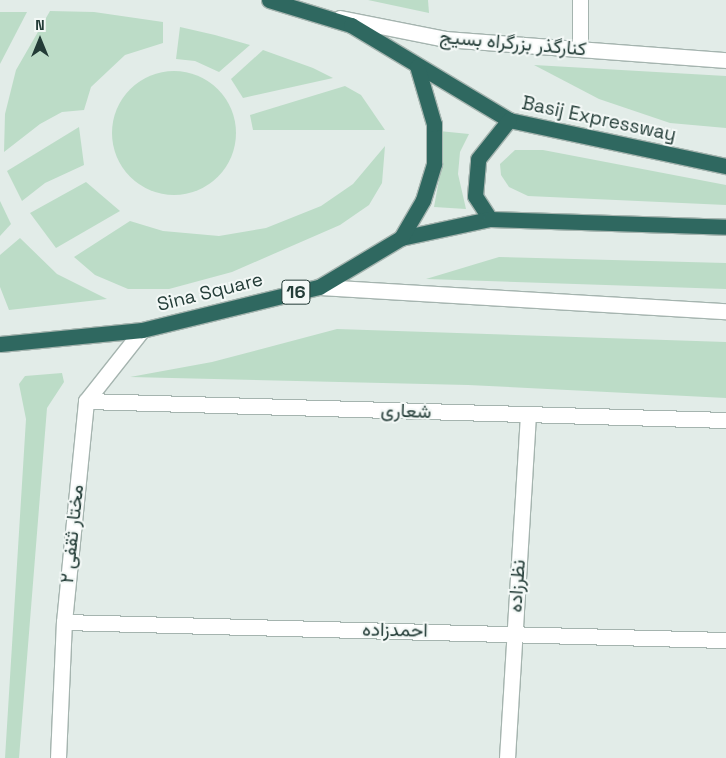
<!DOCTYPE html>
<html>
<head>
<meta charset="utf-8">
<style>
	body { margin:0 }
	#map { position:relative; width:726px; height:758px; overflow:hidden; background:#e2ece8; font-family:"Space Grotesk",Vazirmatn,sans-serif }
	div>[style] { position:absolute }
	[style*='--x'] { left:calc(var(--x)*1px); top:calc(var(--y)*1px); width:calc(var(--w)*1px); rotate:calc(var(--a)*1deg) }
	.green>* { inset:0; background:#bcdcc7 }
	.round { border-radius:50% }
	.roads { filter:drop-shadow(1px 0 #a5b4af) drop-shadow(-1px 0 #a5b4af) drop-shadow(0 1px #a5b4af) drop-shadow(0 -1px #a5b4af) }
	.street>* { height:15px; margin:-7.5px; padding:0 7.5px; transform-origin:7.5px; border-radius:7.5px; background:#fff }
	.secondary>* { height:15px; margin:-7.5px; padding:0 7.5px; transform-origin:7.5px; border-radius:7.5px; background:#fff }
	.highway>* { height:15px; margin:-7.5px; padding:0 7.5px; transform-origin:7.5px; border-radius:7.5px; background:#2f6860 }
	span { translate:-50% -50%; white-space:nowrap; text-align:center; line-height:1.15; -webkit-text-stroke:4px #f3f8f6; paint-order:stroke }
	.shield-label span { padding:1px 4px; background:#f3f8f6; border:1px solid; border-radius:4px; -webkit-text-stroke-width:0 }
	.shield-label { font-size:18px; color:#233c37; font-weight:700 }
	.street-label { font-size:19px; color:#233c37 }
	.north { position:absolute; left:15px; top:15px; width:50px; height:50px; -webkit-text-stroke:4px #f3f8f6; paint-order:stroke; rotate:0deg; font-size:14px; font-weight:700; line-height:20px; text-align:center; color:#233c37 }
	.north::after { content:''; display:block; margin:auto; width:18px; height:22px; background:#233c37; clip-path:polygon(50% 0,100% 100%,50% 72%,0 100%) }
</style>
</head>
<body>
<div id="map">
	<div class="green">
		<i style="clip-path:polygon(368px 0,428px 0,429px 13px)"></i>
		<i style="clip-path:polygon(50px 11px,94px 12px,163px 22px,163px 43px,125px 55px,91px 87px,84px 110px,62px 112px,40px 124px,4px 152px,5px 114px,16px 70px)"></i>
		<i style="clip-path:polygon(0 12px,27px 12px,0 64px)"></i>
		<i style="clip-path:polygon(180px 27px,215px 35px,250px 45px,219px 72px,195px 61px,176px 59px)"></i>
		<i style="clip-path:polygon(263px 50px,313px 68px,333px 78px,243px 98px,231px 79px)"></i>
		<i style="clip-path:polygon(534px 65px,726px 76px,726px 128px,670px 123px,599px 99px)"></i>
		<i class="round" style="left:112px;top:71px;width:124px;height:124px"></i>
		<i style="clip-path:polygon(345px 86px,361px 95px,385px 130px,253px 130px,250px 115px)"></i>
		<i style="clip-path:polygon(79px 127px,84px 165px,45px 183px,22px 201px,7px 171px)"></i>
		<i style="clip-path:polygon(439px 131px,469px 134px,460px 152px,458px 174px,466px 209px,434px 207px,443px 158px)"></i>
		<i style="clip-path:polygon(385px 146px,382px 183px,369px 205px,340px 225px,232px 272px,169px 289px,128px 289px,95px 275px,74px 257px,130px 221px,163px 231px,219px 236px,266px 228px,321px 206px,353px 184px)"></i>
		<i style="clip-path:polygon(515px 150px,543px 150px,726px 185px,726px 205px,528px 196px,509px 187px,501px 175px,500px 164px)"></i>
		<i style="clip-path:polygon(86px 182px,120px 211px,56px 248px,30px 213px)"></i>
		<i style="clip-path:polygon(0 201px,11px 224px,0 236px)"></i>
		<i style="clip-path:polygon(20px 238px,57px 274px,107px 299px,9px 310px,0 287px,0 255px)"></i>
		<i style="clip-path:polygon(499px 257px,726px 263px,726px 289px,426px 279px)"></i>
		<i style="clip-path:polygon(337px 329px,726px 342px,726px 398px,468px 385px,130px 377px,212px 362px)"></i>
		<i style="clip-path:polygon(62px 373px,64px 382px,47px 408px,19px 758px,5px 758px,26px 419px,19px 384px,25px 376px)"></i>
	</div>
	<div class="roads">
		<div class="street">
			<i style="--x:580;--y:0;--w:49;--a:90"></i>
			<i style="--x:86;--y:401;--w:640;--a:1.7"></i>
			<i style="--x:64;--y:622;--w:662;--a:1.56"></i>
			<i style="--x:507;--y:758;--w:344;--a:-86.5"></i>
		</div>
		<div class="secondary">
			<i style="--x:340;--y:18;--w:107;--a:11.3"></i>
			<i style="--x:445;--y:39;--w:282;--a:4.3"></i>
			<i style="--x:319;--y:287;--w:408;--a:3.4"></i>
			<i style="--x:58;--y:758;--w:136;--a:-87.5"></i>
			<i style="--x:64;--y:622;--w:222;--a:-84.3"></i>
			<i style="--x:86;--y:401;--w:90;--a:-51.7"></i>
		</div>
		<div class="highway">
			<i style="--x:269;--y:0;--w:86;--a:17"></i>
			<i style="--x:351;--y:25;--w:184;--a:31"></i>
			<i style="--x:509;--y:120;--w:222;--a:12"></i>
			<i style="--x:490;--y:219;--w:27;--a:-123"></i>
			<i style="--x:475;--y:196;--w:37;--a:-85"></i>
			<i style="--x:478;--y:159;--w:50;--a:-51.5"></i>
			<i style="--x:401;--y:238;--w:91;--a:-12.1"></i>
			<i style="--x:490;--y:219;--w:236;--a:1.9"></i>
			<i style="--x:0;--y:344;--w:143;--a:-5.6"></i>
			<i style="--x:142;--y:330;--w:182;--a:-13.7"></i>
			<i style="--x:319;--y:287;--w:96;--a:-30.9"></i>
			<i style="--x:401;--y:238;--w:44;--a:-59.9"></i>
			<i style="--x:423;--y:200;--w:38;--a:-73"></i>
			<i style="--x:434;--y:164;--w:40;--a:-90"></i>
			<i style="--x:434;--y:124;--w:60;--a:-106.3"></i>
		</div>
	</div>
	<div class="shield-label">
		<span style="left:296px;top:292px">16</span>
	</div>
	<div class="street-label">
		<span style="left:513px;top:43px;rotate:5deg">کنارگذر بزرگراه بسیج</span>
		<span style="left:599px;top:119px;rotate:12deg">Basij Expressway</span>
		<span style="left:210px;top:292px;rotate:-14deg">Sina Square</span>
		<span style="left:406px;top:411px;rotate:2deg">شعاری</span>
		<span style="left:72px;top:534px;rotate:-84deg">مختار ثقفی ۲</span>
		<span style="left:517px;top:586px;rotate:-86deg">نظرزاده</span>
		<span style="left:395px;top:630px;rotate:1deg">احمدزاده</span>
	</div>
	<div class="north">N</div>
</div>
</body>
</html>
